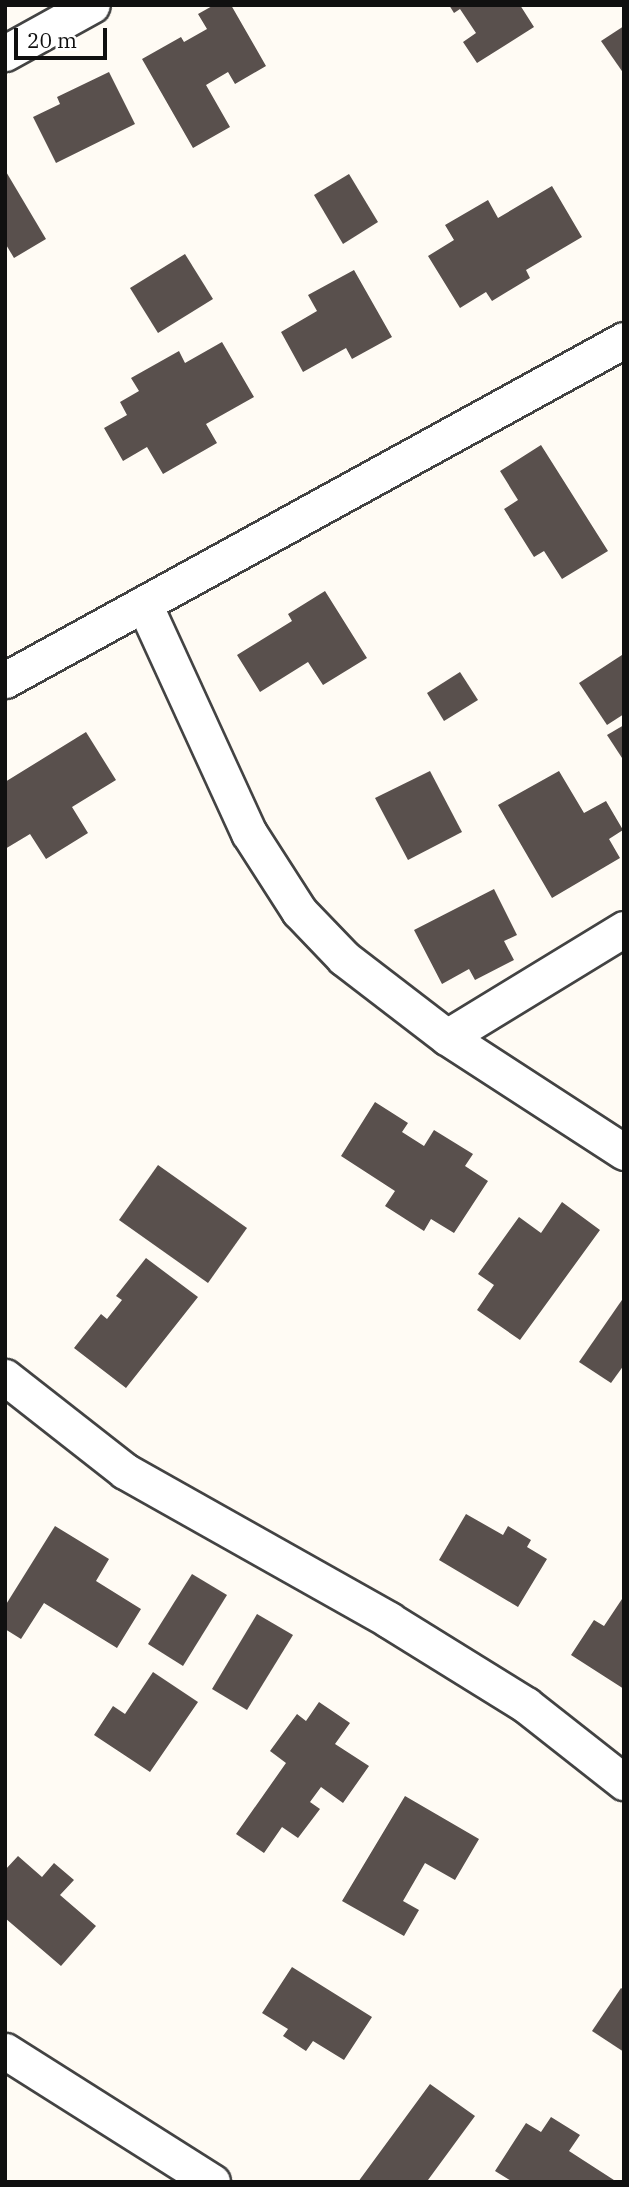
<!DOCTYPE html>
<html>
<head>
<meta charset="utf-8">
<style>
	body { margin:0 }
	#map { position:relative; width:629px; height:2187px; overflow:hidden; background:#fffbf4; font-family:"IBM Plex Serif",serif }
	div>[style] { position:absolute }
	[style*='--x'] { left:calc(var(--x)*1px); top:calc(var(--y)*1px); width:calc(var(--w)*1px); rotate:calc(var(--a)*1deg) }
	.building>* { inset:0; background:#59504d }
	.roads { filter:drop-shadow(2px 0 #434343) drop-shadow(-2px 0 #434343) drop-shadow(0 2px #434343) drop-shadow(0 -2px #434343) }
	.street>* { height:35px; margin:-17.5px; padding:0 17.5px; transform-origin:17.5px; border-radius:17.5px; background:#fff }
	span { translate:-50% -50%; white-space:nowrap; text-align:center; line-height:1.15; -webkit-text-stroke:7px #fff; paint-order:stroke }
	.frame { position:absolute; inset:0; border:7px solid #101010; pointer-events:none }
	.scale { position:absolute; left:14px; top:28px; width:93px; height:32px; box-sizing:border-box; border:4px solid #101010; border-top:0; padding-left:9px; font-size:21px; line-height:24px; white-space:nowrap; color:#101010; -webkit-text-stroke:5px #fff; paint-order:stroke }
</style>
</head>
<body>
<div id="map">
	<div class="building">
		<i style="clip-path:polygon(214px 5px,231px 5px,266px 66px,235px 84px,228px 72px,206px 85px,230px 127px,193px 148px,142px 59px,181px 37px,184px 42px,207px 29px,198px 14px)"></i>
		<i style="clip-path:polygon(449px 5px,520px 5px,534px 27px,477px 63px,463px 42px,476px 33px,460px 9px,454px 13px)"></i>
		<i style="clip-path:polygon(624px 26px,624px 74px,601px 41px)"></i>
		<i style="clip-path:polygon(109px 72px,135px 124px,56px 163px,33px 117px,60px 104px,57px 97px)"></i>
		<i style="clip-path:polygon(5px 170px,46px 239px,14px 258px,5px 243px)"></i>
		<i style="clip-path:polygon(349px 174px,378px 222px,343px 244px,314px 195px)"></i>
		<i style="clip-path:polygon(552px 186px,582px 237px,526px 270px,530px 278px,492px 301px,486px 292px,460px 308px,428px 256px,454px 240px,445px 225px,488px 200px,498px 218px)"></i>
		<i style="clip-path:polygon(185px 254px,213px 299px,158px 333px,130px 288px)"></i>
		<i style="clip-path:polygon(354px 270px,392px 337px,352px 359px,346px 348px,303px 372px,281px 332px,317px 311px,308px 295px)"></i>
		<i style="clip-path:polygon(222px 342px,254px 397px,206px 424px,217px 443px,163px 474px,147px 447px,123px 461px,104px 428px,127px 415px,120px 402px,139px 391px,131px 378px,179px 351px,185px 363px)"></i>
		<i style="clip-path:polygon(541px 445px,608px 551px,562px 579px,544px 551px,534px 557px,504px 509px,518px 500px,500px 471px)"></i>
		<i style="clip-path:polygon(325px 591px,367px 658px,323px 685px,308px 662px,260px 692px,237px 655px,292px 621px,288px 614px)"></i>
		<i style="clip-path:polygon(622px 655px,624px 714px,607px 725px,579px 683px)"></i>
		<i style="clip-path:polygon(460px 672px,478px 700px,444px 721px,427px 693px)"></i>
		<i style="clip-path:polygon(624px 725px,624px 761px,607px 735px)"></i>
		<i style="clip-path:polygon(86px 732px,116px 780px,72px 807px,88px 833px,46px 859px,30px 834px,5px 849px,5px 782px)"></i>
		<i style="clip-path:polygon(430px 771px,462px 832px,408px 860px,375px 798px)"></i>
		<i style="clip-path:polygon(559px 771px,584px 813px,606px 801px,623px 830px,609px 839px,620px 858px,552px 898px,498px 805px)"></i>
		<i style="clip-path:polygon(494px 889px,517px 935px,504px 941px,514px 960px,475px 980px,469px 969px,442px 984px,414px 930px)"></i>
		<i style="clip-path:polygon(375px 1102px,408px 1123px,402px 1132px,424px 1146px,434px 1130px,473px 1154px,465px 1166px,488px 1181px,454px 1233px,431px 1219px,424px 1231px,385px 1206px,395px 1191px,341px 1156px)"></i>
		<i style="clip-path:polygon(158px 1165px,247px 1228px,208px 1283px,119px 1220px)"></i>
		<i style="clip-path:polygon(562px 1202px,600px 1230px,520px 1340px,477px 1310px,494px 1285px,478px 1274px,519px 1217px,541px 1233px)"></i>
		<i style="clip-path:polygon(146px 1258px,198px 1297px,126px 1388px,74px 1348px,101px 1314px,107px 1319px,122px 1300px,116px 1296px)"></i>
		<i style="clip-path:polygon(624px 1297px,624px 1365px,611px 1383px,579px 1362px)"></i>
		<i style="clip-path:polygon(466px 1514px,503px 1535px,508px 1526px,531px 1540px,527px 1547px,547px 1559px,518px 1607px,439px 1560px)"></i>
		<i style="clip-path:polygon(55px 1526px,109px 1559px,96px 1581px,141px 1609px,117px 1648px,44px 1603px,21px 1639px,5px 1629px,5px 1606px)"></i>
		<i style="clip-path:polygon(192px 1574px,227px 1595px,183px 1666px,148px 1644px)"></i>
		<i style="clip-path:polygon(624px 1596px,624px 1689px,571px 1655px,594px 1620px,604px 1626px)"></i>
		<i style="clip-path:polygon(257px 1614px,293px 1635px,247px 1710px,212px 1689px)"></i>
		<i style="clip-path:polygon(153px 1672px,198px 1702px,150px 1772px,94px 1735px,113px 1706px,125px 1714px)"></i>
		<i style="clip-path:polygon(319px 1702px,350px 1723px,335px 1744px,369px 1766px,343px 1803px,321px 1787px,310px 1802px,320px 1809px,298px 1838px,282px 1827px,264px 1853px,236px 1834px,286px 1763px,270px 1751px,297px 1714px,306px 1721px)"></i>
		<i style="clip-path:polygon(405px 1796px,479px 1839px,455px 1880px,425px 1863px,403px 1901px,419px 1910px,404px 1936px,342px 1901px)"></i>
		<i style="clip-path:polygon(18px 1856px,42px 1877px,54px 1863px,74px 1880px,60px 1895px,96px 1926px,61px 1966px,5px 1918px,5px 1870px)"></i>
		<i style="clip-path:polygon(292px 1967px,372px 2017px,344px 2060px,313px 2041px,306px 2051px,283px 2036px,288px 2029px,262px 2013px)"></i>
		<i style="clip-path:polygon(621px 1988px,624px 1990px,624px 2052px,592px 2031px)"></i>
		<i style="clip-path:polygon(430px 2084px,475px 2116px,428px 2180px,431px 2182px,358px 2182px)"></i>
		<i style="clip-path:polygon(551px 2117px,580px 2135px,569px 2151px,617px 2182px,513px 2182px,495px 2171px,526px 2123px,541px 2132px)"></i>
	</div>
	<div class="roads">
		<div class="street">
			<i style="--x:5;--y:53;--w:99;--a:-28.9"></i>
			<i style="--x:144;--y:604;--w:252;--a:65.4"></i>
			<i style="--x:249;--y:833;--w:93;--a:57.3"></i>
			<i style="--x:299;--y:911;--w:65;--a:46.2"></i>
			<i style="--x:344;--y:958;--w:130;--a:37.5"></i>
			<i style="--x:447;--y:1037;--w:211;--a:33"></i>
			<i style="--x:5;--y:680;--w:706;--a:-28.78"></i>
			<i style="--x:447;--y:1037;--w:207;--a:-31.4"></i>
			<i style="--x:5;--y:1377;--w:152;--a:38.1"></i>
			<i style="--x:125;--y:1471;--w:303;--a:29.4"></i>
			<i style="--x:389;--y:1620;--w:161;--a:31.8"></i>
			<i style="--x:526;--y:1705;--w:125;--a:38.2"></i>
			<i style="--x:5;--y:2051;--w:245;--a:32.3"></i>
		</div>
	</div>
	<div class="frame"></div>
	<div class="scale">20 m</div>
</div>
</body>
</html>
